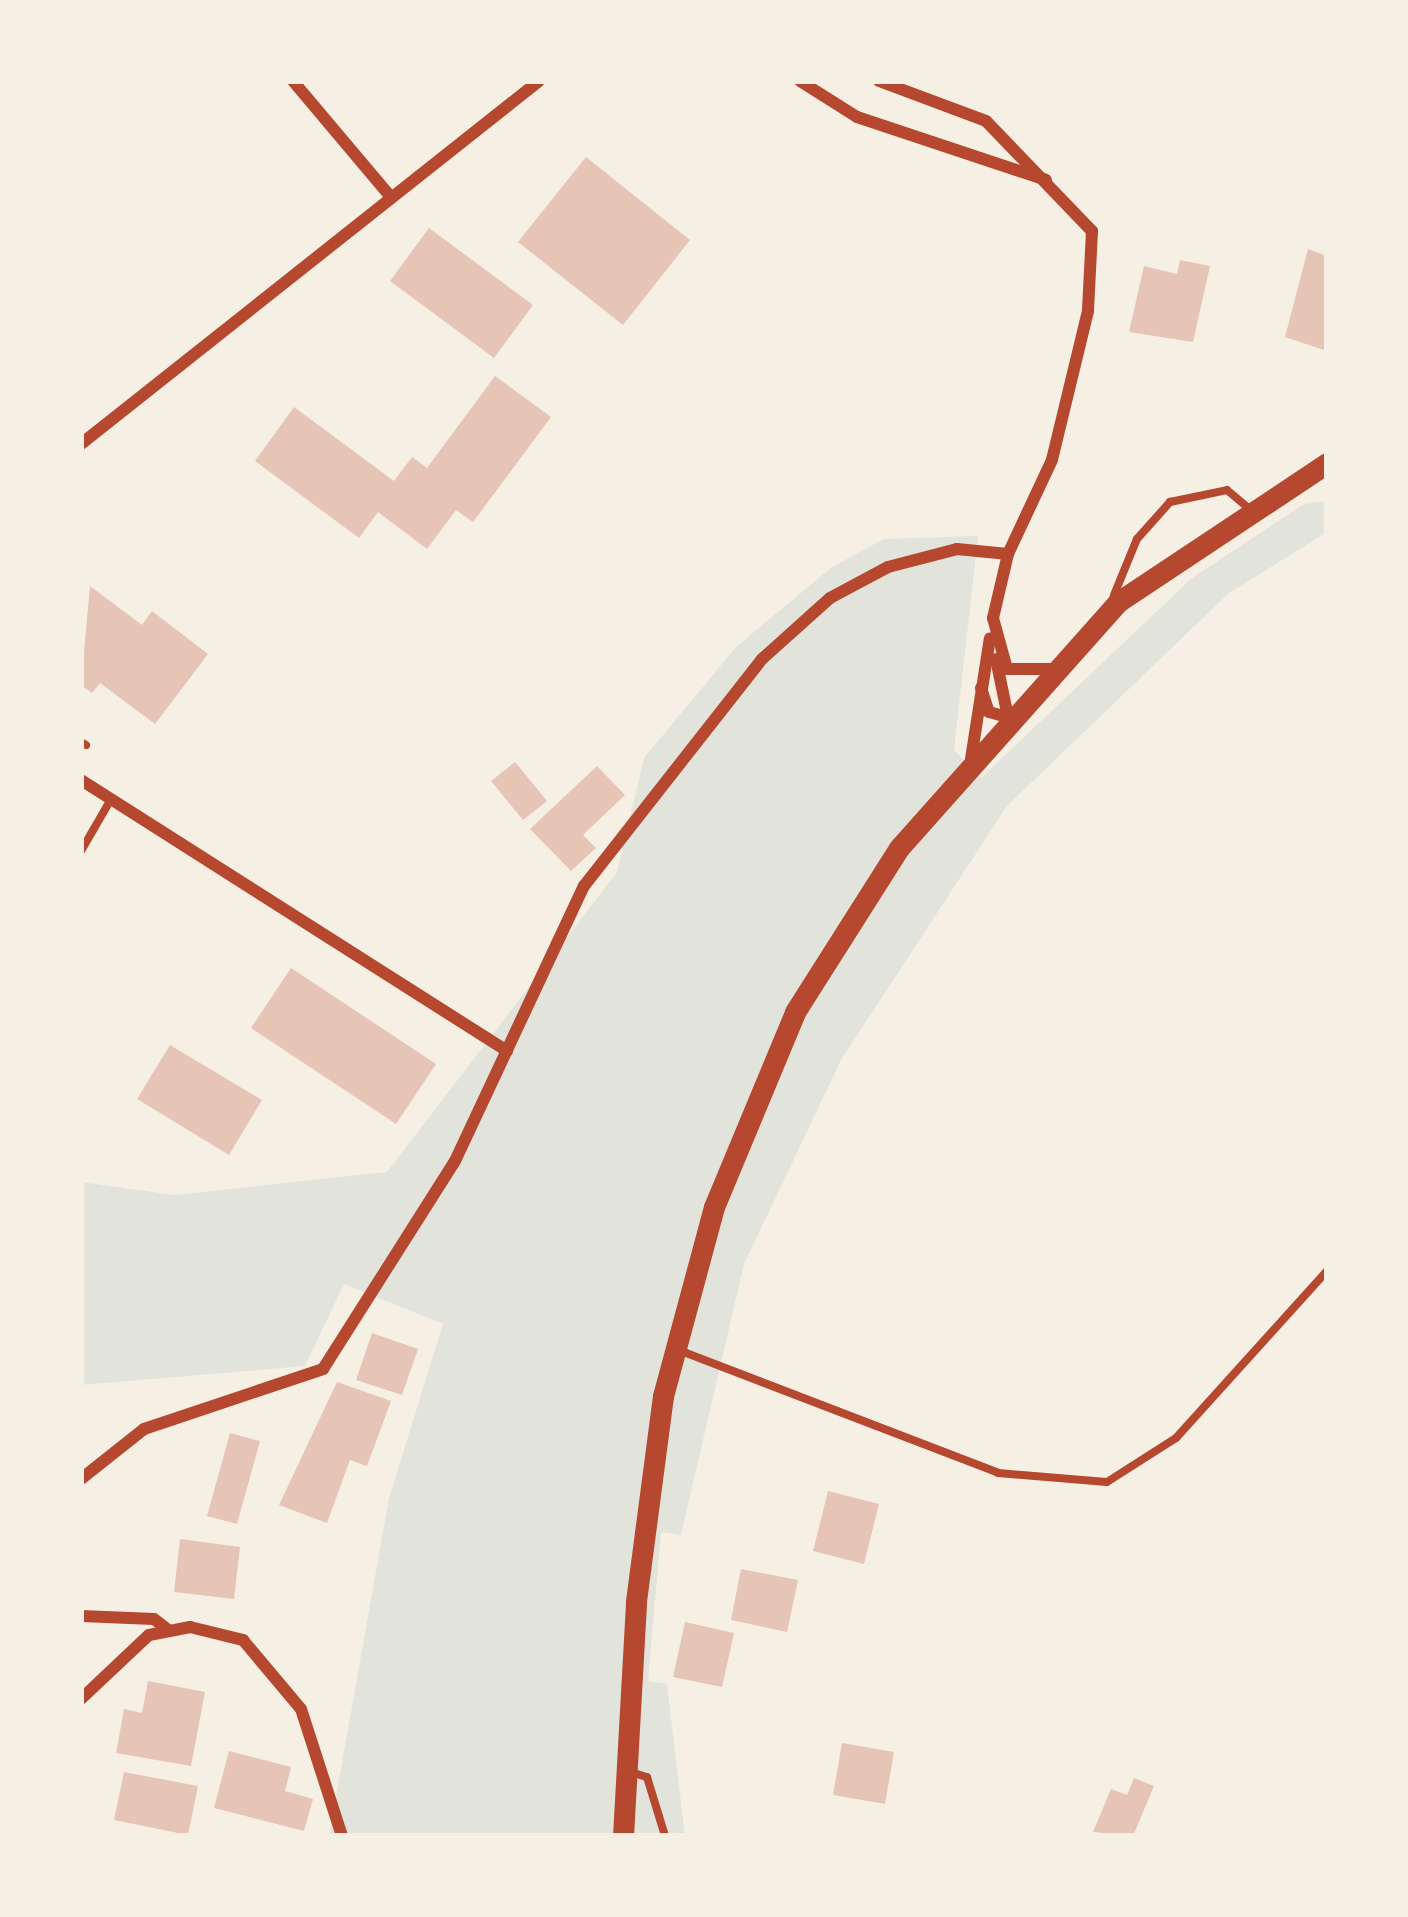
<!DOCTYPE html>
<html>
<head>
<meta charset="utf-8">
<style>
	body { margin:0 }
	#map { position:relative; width:1408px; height:1917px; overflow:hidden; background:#f6efe4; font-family:"Public Sans",sans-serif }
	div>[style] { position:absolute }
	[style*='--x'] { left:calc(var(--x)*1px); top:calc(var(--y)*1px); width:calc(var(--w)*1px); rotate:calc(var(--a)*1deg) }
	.green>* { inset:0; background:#e2e4dc }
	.building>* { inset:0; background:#e6c5b7 }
	.service>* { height:8px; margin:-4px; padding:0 4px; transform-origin:4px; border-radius:4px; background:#b5482f }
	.minor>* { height:12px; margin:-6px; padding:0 6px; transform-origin:6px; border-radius:6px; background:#b5482f }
	.secondary>* { height:21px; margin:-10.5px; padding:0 10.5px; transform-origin:10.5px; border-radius:10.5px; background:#b5482f }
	span { translate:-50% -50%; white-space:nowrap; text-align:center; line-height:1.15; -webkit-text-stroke:9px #f6efe4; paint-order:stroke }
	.frame { position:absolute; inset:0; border:84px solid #f6efe4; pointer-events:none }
</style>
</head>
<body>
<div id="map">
	<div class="green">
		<i style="clip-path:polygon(1327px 501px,1327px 532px,1229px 593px,1007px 806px,841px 1060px,744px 1264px,681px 1535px,661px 1532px,648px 1681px,667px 1684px,685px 1836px,329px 1836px,389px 1498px,443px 1324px,344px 1284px,305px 1366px,81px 1385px,81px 1182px,174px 1195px,387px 1172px,617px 872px,644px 758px,736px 647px,832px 567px,884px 539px,978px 536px,954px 750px,981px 778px,1192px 578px,1304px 504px)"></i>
	</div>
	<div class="building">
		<i style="clip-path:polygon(586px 157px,690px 240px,623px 325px,518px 242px)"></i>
		<i style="clip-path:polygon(429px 228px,533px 305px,494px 358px,390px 281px)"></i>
		<i style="clip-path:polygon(1308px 249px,1327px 256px,1327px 351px,1285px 337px)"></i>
		<i style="clip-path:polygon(1180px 260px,1210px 266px,1193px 342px,1129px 332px,1144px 266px,1177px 274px)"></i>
		<i style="clip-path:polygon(495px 376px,551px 417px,473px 522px,456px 510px,427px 549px,378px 512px,359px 538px,255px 461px,294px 407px,394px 481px,412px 457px,427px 468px)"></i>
		<i style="clip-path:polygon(90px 586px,142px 625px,152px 611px,208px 654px,155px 724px,100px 683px,92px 693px,81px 685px)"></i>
		<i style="clip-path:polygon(515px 762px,547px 801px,523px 820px,491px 781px)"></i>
		<i style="clip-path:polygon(597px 766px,625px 795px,583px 835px,596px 848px,571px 871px,530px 829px)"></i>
		<i style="clip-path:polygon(291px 968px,436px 1064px,396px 1124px,251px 1028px)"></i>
		<i style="clip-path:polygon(170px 1045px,262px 1100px,229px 1155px,137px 1099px)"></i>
		<i style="clip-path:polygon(372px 1333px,418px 1349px,402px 1395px,356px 1380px)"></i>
		<i style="clip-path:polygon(337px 1382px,391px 1401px,367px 1466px,350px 1460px,327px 1523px,279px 1505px)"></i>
		<i style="clip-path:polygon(230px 1433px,260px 1441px,237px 1524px,207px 1516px)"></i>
		<i style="clip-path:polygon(828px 1491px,879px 1504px,864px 1564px,813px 1551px)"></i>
		<i style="clip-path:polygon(180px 1539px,240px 1547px,234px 1599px,174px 1592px)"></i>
		<i style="clip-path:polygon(741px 1569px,798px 1580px,787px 1632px,731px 1620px)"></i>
		<i style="clip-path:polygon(685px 1622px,734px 1633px,722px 1687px,673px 1677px)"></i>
		<i style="clip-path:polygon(148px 1681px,205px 1692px,191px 1766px,116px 1753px,124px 1709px,142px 1713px)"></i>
		<i style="clip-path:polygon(842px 1743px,894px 1752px,885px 1804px,833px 1795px)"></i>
		<i style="clip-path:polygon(229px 1751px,291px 1767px,285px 1791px,313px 1799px,304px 1831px,214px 1808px)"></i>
		<i style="clip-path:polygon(124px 1772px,198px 1786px,188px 1835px,114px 1820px)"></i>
		<i style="clip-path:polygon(1134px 1778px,1154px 1786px,1133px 1836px,1093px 1832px,1111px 1789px,1127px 1795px)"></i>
	</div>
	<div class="service">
		<i style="--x:1114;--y:595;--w:61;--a:-67.7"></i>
		<i style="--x:1137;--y:539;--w:50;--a:-48.3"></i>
		<i style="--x:1170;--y:502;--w:58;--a:-11.9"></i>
		<i style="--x:1227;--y:490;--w:30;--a:40"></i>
		<i style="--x:81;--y:742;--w:6;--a:31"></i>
		<i style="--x:81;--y:851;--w:58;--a:-59.9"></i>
		<i style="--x:681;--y:1351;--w:340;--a:21"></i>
		<i style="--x:998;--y:1473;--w:109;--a:4.7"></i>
		<i style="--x:1107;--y:1482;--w:82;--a:-32.5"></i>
		<i style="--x:1176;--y:1438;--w:225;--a:-47.9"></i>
		<i style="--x:628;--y:1771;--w:20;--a:18"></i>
		<i style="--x:647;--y:1777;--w:62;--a:73"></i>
	</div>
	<div class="minor">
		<i style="--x:293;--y:81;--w:150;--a:49.9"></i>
		<i style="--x:800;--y:81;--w:67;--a:32.3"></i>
		<i style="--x:857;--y:117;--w:199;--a:18.4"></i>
		<i style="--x:879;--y:81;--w:114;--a:20.5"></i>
		<i style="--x:986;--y:121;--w:153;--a:46.1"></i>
		<i style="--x:1092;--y:231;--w:80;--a:92.9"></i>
		<i style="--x:1088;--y:311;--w:153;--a:103.6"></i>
		<i style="--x:1052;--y:460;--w:104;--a:115.1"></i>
		<i style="--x:1008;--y:554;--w:66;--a:103.2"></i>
		<i style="--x:993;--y:618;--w:53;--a:74.6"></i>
		<i style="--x:1007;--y:669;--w:47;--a:0"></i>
		<i style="--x:81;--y:444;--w:584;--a:-38.4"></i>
		<i style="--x:981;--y:688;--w:25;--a:72"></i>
		<i style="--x:989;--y:712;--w:20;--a:15"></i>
		<i style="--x:1008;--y:717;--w:59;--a:-101.7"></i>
		<i style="--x:971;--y:759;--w:122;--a:-81.1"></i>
		<i style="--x:81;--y:780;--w:505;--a:32.46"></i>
		<i style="--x:81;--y:1479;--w:80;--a:-38.4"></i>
		<i style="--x:144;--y:1429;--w:189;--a:-18.5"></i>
		<i style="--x:323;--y:1369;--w:246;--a:-57.6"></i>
		<i style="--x:455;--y:1161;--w:304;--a:-64.9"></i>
		<i style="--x:584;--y:886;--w:288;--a:-51.9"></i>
		<i style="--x:762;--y:659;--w:91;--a:-41.9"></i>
		<i style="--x:830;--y:598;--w:66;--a:-28.1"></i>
		<i style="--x:888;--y:567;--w:71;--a:-14.6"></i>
		<i style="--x:957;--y:549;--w:51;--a:5.6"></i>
		<i style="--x:81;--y:1616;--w:73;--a:2.4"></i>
		<i style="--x:154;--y:1619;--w:16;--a:38"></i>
		<i style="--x:81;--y:1699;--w:93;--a:-43.3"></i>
		<i style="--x:149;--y:1635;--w:42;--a:-11"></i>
		<i style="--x:190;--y:1627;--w:55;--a:13.8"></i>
		<i style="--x:243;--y:1640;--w:90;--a:50"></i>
		<i style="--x:301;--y:1709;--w:133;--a:72.1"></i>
	</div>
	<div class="secondary">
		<i style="--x:623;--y:1836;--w:235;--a:-86.8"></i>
		<i style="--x:636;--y:1601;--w:207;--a:-82.5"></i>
		<i style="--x:663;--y:1396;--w:196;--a:-74.9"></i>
		<i style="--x:714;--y:1207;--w:211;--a:-67.4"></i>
		<i style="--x:795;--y:1012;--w:194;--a:-57.6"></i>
		<i style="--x:899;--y:848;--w:329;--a:-48.3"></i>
		<i style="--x:1118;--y:602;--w:251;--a:-33.6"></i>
	</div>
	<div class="frame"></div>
</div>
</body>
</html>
